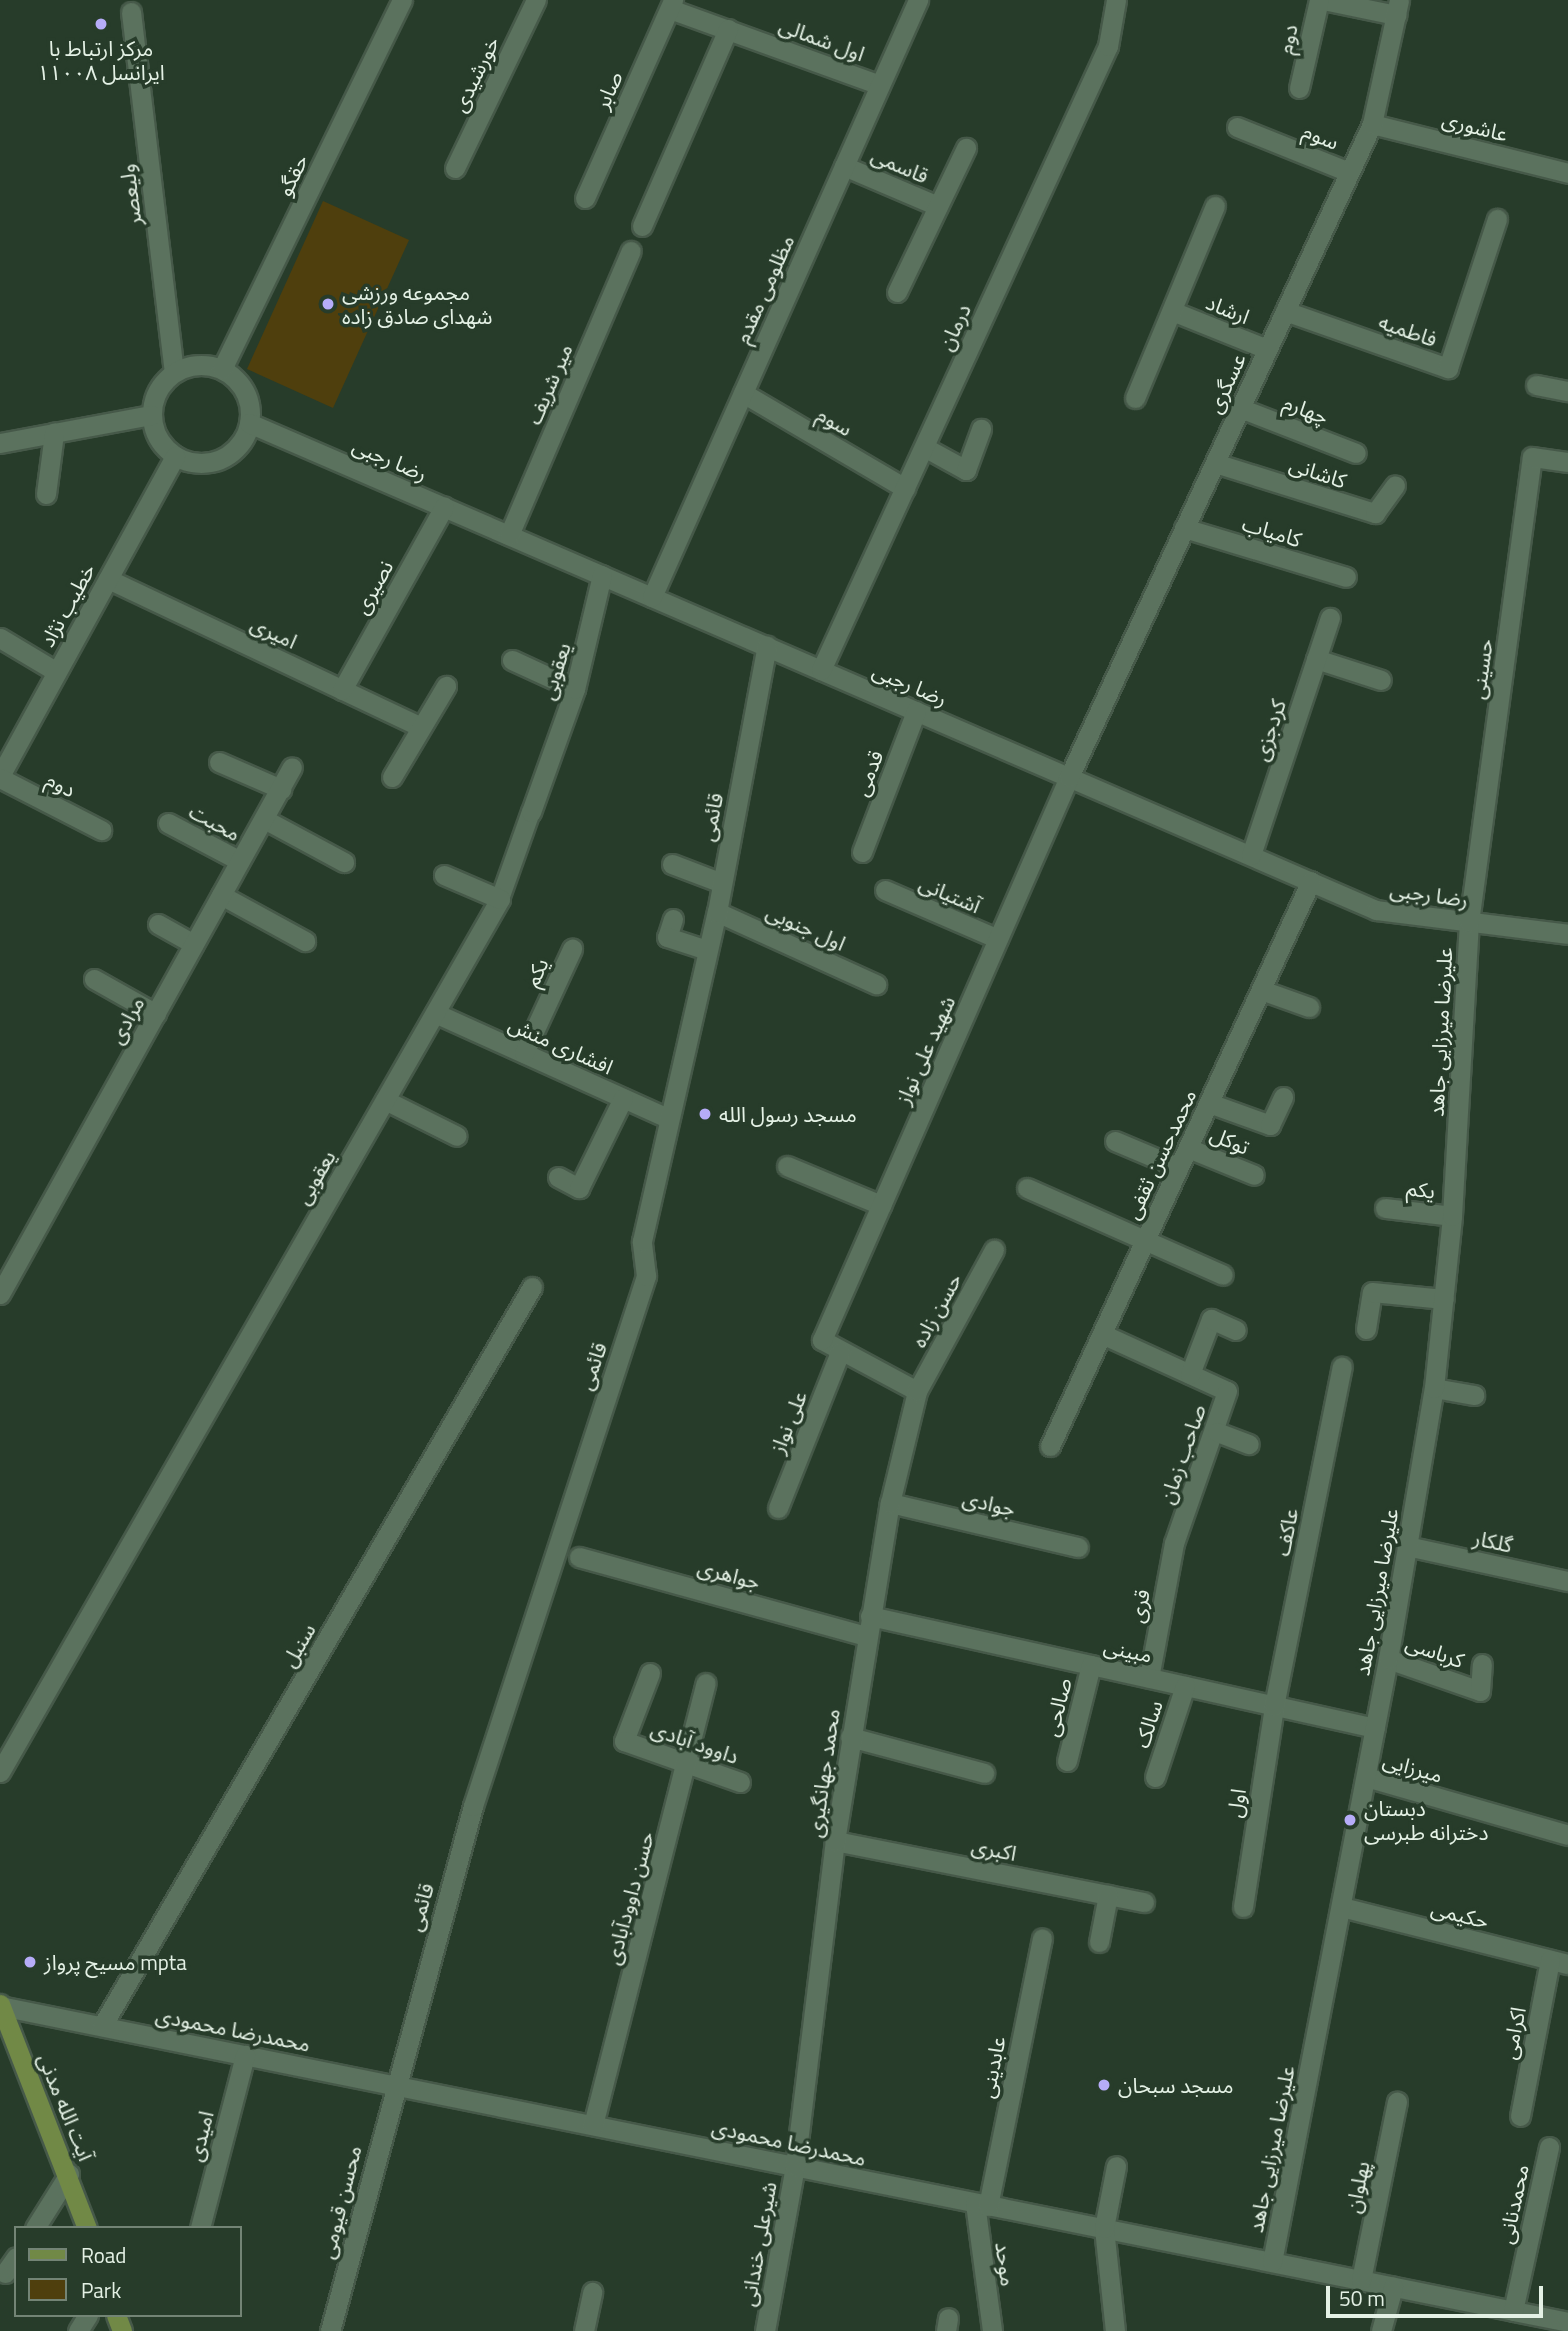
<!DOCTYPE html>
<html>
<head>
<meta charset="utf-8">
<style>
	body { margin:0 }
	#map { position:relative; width:1568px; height:2331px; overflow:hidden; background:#273c2a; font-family:"Titillium Web","Noto Sans Arabic",sans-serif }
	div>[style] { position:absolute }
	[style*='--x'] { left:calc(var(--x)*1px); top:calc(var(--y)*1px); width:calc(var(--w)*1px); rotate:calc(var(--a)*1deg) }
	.green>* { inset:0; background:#4f3f0d }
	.roads { filter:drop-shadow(2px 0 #465949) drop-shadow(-2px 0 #465949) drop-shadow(0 2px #465949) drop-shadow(0 -2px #465949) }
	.service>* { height:18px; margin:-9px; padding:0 9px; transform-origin:9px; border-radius:9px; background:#5b725e }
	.minor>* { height:19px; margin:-9.5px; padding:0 9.5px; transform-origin:9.5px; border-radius:9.5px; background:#5b725e }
	.minor>.ring { margin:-9.5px; padding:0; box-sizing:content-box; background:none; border:19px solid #5b725e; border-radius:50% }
	.secondary>* { height:19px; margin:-9.5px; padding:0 9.5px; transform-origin:9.5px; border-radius:9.5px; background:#718946 }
	.dots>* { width:19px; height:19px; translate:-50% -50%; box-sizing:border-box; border:4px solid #273c2a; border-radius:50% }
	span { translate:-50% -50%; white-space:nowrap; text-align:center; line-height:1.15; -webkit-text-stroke:7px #273c2a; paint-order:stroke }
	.street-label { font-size:21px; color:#e4f1e5 }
	.poi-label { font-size:21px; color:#e4f1e5 }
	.left { translate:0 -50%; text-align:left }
	.legend { position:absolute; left:14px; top:2226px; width:228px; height:91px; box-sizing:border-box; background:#273c2a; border:2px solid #738475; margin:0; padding:9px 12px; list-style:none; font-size:21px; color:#e4f1e5 }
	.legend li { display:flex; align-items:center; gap:14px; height:35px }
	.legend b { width:35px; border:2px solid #738475 }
	.scale { position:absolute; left:1326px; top:2286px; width:217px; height:32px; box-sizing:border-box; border:4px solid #e4f1e5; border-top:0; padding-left:9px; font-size:21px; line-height:24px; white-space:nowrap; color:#e4f1e5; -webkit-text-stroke:5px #273c2a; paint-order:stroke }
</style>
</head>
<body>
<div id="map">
	<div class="green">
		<i style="clip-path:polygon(323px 201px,409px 240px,333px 408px,247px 369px)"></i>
	</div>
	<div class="roads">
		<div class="service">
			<i style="--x:500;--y:899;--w:92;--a:-70.4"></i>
		</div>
		<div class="minor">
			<i style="--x:1323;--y:0;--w:75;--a:11.6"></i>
			<i style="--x:670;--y:9;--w:223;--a:19.9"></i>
			<i style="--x:131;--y:12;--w:363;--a:83.2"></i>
			<i style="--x:1299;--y:88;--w:90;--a:-77.2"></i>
			<i style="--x:1372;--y:124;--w:202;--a:14"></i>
			<i style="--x:1237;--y:127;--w:121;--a:21.9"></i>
			<i style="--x:844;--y:166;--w:102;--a:23.1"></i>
			<i style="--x:455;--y:168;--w:187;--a:-64.3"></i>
			<i style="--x:585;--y:198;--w:217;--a:-66"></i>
			<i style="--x:642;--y:226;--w:215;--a:-66.4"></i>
			<i style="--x:897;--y:292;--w:160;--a:-64.4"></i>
			<i style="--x:1172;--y:311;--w:102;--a:21.8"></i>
			<i style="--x:1285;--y:311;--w:173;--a:19.3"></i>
			<i style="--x:1448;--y:368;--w:157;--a:-71.8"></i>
			<i class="ring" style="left:152px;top:365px;width:79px;height:79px"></i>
			<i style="--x:222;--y:369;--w:411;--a:-64"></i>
			<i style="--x:1536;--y:385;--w:33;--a:11"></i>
			<i style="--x:743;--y:393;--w:188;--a:30.4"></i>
			<i style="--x:1135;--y:398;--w:208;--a:-67.4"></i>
			<i style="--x:1240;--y:408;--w:124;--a:21.2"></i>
			<i style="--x:249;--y:423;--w:1228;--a:23.37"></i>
			<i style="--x:1376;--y:910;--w:193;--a:7.1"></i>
			<i style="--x:0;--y:443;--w:154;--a:-10.5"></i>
			<i style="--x:924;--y:447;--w:48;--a:28.7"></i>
			<i style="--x:966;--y:470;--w:44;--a:-69.9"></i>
			<i style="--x:1215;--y:463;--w:168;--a:17.4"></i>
			<i style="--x:1375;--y:513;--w:34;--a:-54"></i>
			<i style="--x:46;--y:494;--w:62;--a:-82.5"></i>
			<i style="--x:1184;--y:528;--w:169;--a:16.8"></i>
			<i style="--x:509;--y:535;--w:309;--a:-66.8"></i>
			<i style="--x:108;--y:579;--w:346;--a:25.3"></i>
			<i style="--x:652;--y:597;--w:654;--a:-65.98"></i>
			<i style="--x:0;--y:638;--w:66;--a:30.8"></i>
			<i style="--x:1316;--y:659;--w:68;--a:17.9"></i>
			<i style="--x:512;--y:660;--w:69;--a:24.7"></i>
			<i style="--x:821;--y:670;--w:687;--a:-65.3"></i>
			<i style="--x:1108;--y:46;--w:47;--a:-80.1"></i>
			<i style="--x:342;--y:690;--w:210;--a:-60.9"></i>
			<i style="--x:219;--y:762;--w:68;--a:23.5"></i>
			<i style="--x:0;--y:776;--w:365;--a:-61.3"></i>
			<i style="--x:392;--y:777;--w:106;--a:-59.3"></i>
			<i style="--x:0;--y:778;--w:114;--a:27.2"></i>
			<i style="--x:531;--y:812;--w:131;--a:-70.3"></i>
			<i style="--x:575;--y:689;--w:117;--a:-76.7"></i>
			<i style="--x:264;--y:819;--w:91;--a:28.3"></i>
			<i style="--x:168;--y:823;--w:81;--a:27.8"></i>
			<i style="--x:862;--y:852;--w:151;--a:-69"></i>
			<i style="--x:1251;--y:855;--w:250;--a:-71.6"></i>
			<i style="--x:672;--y:864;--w:53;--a:20.8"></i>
			<i style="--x:885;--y:890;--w:123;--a:23.4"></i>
			<i style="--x:221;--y:895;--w:96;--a:28.7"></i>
			<i style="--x:717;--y:912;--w:175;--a:24.4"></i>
			<i style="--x:673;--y:919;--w:19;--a:108"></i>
			<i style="--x:667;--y:937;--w:42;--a:18"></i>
			<i style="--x:158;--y:924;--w:41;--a:29.1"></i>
			<i style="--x:94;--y:979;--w:71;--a:29.4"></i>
			<i style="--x:1261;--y:990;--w:51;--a:19.5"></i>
			<i style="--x:435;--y:1013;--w:256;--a:24.3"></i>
			<i style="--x:524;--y:1053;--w:115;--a:-65.2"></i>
			<i style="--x:385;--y:1100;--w:80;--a:26.6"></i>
			<i style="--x:1209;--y:1103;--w:65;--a:19.8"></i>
			<i style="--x:1270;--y:1125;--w:31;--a:-65"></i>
			<i style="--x:1115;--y:1141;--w:69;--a:22.9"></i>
			<i style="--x:1188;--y:1148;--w:71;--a:22.2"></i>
			<i style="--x:787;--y:1166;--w:102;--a:22.5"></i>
			<i style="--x:558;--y:1177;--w:24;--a:28"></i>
			<i style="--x:579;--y:1188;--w:100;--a:-63.9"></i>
			<i style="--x:1027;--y:1188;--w:214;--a:23.9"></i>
			<i style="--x:1385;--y:1208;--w:67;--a:6.8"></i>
			<i style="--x:0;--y:1294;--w:602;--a:-61.01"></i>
			<i style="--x:1366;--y:1329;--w:37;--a:-81"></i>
			<i style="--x:1372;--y:1292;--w:72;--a:5.6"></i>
			<i style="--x:1102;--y:1334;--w:137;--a:24.5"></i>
			<i style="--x:1227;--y:1391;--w:161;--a:109.2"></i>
			<i style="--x:1174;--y:1543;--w:137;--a:100.5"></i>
			<i style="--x:1190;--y:1374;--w:59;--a:-69.1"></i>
			<i style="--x:1211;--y:1319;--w:27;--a:24"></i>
			<i style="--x:1434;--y:1388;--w:41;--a:9.9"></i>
			<i style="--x:917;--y:1391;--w:108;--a:-151.8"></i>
			<i style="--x:822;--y:1340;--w:615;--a:-66.31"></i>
			<i style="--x:1069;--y:777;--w:720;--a:-65.11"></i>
			<i style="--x:1372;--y:124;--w:127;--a:-77.7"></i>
			<i style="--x:1217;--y:1432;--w:34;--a:21"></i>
			<i style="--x:1050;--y:1446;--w:622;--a:-65.21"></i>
			<i style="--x:890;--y:1503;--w:193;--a:13.2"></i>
			<i style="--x:778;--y:1508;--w:168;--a:-68.3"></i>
			<i style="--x:1407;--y:1546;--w:165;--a:12.3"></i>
			<i style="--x:579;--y:1557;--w:298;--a:15.4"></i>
			<i style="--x:870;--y:1616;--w:517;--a:12.5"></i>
			<i style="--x:1388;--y:1659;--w:97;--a:19.2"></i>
			<i style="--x:1480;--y:1691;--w:27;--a:-86"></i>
			<i style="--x:650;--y:1673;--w:73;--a:110.9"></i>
			<i style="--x:624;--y:1741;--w:123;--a:19.5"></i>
			<i style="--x:850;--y:1737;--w:139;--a:15"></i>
			<i style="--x:1067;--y:1761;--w:99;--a:-76"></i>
			<i style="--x:0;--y:1772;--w:1006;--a:-60.2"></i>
			<i style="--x:500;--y:899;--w:61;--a:-156.8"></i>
			<i style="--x:1155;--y:1777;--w:96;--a:-71.8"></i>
			<i style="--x:1366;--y:1777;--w:210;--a:16"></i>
			<i style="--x:835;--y:1841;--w:315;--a:11.2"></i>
			<i style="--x:1243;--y:1907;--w:203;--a:-81.2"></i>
			<i style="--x:1274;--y:1706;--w:346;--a:-78.7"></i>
			<i style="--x:1342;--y:1907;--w:233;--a:14.2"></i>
			<i style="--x:1099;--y:1942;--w:48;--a:-79.2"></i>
			<i style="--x:0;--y:2006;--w:1600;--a:11.39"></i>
			<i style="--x:102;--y:2026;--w:855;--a:-59.81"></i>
			<i style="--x:1520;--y:2116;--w:159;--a:-79.1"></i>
			<i style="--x:593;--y:2125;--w:456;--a:-75.7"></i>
			<i style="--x:975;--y:2203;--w:129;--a:82.4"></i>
			<i style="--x:988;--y:2206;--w:273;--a:-78.6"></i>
			<i style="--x:35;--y:2228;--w:64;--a:-57.8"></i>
			<i style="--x:200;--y:2228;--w:179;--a:-75.4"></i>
			<i style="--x:1272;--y:2262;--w:614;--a:-79.11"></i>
			<i style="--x:1388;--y:1659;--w:275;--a:-80.4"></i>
			<i style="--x:1434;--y:1388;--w:173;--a:-84"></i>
			<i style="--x:1452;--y:1216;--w:294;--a:-86.7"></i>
			<i style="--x:1469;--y:922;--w:469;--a:-82.3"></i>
			<i style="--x:1532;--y:457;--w:36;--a:8"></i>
			<i style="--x:5;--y:2273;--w:19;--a:-55"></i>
			<i style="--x:1361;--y:2280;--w:182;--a:-78.6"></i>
			<i style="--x:1513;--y:2311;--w:168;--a:-77.6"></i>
			<i style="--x:78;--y:2331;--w:19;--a:-58"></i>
			<i style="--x:330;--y:2331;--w:544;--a:-74.76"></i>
			<i style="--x:473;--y:1806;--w:558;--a:-71.92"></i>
			<i style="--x:646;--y:1276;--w:35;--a:-97"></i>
			<i style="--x:642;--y:1241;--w:337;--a:-77.2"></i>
			<i style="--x:717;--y:912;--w:271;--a:-79.4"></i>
			<i style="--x:584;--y:2331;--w:40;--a:-78"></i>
			<i style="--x:765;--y:2331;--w:168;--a:-79.7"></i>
			<i style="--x:795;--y:2166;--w:327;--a:-83"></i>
			<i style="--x:835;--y:1841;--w:342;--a:-80.8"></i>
			<i style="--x:890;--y:1503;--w:115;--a:-76.4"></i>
			<i style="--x:917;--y:1391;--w:161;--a:-61.4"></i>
			<i style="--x:946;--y:2331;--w:13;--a:-81"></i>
			<i style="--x:1115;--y:2331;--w:104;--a:-96.1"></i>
			<i style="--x:1104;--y:2228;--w:63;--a:-79"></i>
			<i style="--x:1381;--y:2331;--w:46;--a:-74.7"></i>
		</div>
		<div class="secondary">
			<i style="--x:0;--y:2004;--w:240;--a:68.8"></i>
			<i style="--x:116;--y:2315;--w:17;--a:69"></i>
		</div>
	</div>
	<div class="dots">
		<i style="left:101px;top:24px;background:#b6acf8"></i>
		<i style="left:328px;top:304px;background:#b6acf8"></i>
		<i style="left:705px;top:1114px;background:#b6acf8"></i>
		<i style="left:1350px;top:1820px;background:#b6acf8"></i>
		<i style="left:30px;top:1962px;background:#b6acf8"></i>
		<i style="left:1104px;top:2085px;background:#b6acf8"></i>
	</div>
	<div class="street-label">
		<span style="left:822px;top:39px;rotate:20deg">اول شمالی</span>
		<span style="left:1287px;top:39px;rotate:-78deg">دوم</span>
		<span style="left:475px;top:74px;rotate:-64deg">خورشیدی</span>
		<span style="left:608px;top:90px;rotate:-66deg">صابر</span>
		<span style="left:1475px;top:126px;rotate:14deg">عاشوری</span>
		<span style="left:1321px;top:136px;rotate:22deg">سوم</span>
		<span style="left:900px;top:165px;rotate:23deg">قاسمی</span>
		<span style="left:292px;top:175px;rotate:-64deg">حقگو</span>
		<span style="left:130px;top:195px;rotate:-97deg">ولیعصر</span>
		<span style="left:764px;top:289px;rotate:-66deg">مظلومی مقدم</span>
		<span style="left:1228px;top:309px;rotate:22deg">ارشاد</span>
		<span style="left:954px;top:327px;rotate:-65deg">درمان</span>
		<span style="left:1408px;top:330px;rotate:19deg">فاطمیه</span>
		<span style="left:1226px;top:383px;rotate:-65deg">عسگری</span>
		<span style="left:549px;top:384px;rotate:-67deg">میر شریف</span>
		<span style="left:1306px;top:409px;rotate:21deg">چهارم</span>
		<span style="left:835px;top:421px;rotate:30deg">سوم</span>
		<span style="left:390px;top:459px;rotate:23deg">رضا رجبی</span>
		<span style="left:1318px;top:472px;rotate:18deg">کاشانی</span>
		<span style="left:1272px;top:531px;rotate:17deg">کامیاب</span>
		<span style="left:373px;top:587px;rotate:-61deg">نصیری</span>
		<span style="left:67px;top:605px;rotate:-61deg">خطیب نژاد</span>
		<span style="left:274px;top:632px;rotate:25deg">امیری</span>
		<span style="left:1481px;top:669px;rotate:-82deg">حسینی</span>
		<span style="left:555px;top:671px;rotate:-73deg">یعقوبی</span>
		<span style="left:910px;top:684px;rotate:23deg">رضا رجبی</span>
		<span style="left:1269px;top:730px;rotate:-72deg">کردجزی</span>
		<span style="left:868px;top:773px;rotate:-69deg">قدمی</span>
		<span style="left:61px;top:784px;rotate:27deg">دوم</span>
		<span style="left:711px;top:817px;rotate:-79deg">قائمی</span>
		<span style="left:215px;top:822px;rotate:28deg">محبت</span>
		<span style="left:950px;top:894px;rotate:23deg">آشتیانی</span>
		<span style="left:1429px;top:894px;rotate:8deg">رضا رجبی</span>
		<span style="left:806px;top:927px;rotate:24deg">اول جنوبی</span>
		<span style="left:536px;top:972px;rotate:-65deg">یکم</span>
		<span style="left:126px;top:1020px;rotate:-61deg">مرادی</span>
		<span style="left:1440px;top:1032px;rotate:-87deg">علیرضا میرزایی جاهد</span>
		<span style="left:561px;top:1045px;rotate:24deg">افشاری منش</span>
		<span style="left:925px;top:1050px;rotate:-66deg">شهید علی نواز</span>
		<span style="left:1230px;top:1140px;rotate:23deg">توکل</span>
		<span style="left:1160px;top:1154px;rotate:-65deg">محمدحسن ثقفی</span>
		<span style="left:315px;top:1177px;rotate:-60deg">یعقوبی</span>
		<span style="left:1421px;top:1189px;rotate:8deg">یکم</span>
		<span style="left:936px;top:1310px;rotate:-61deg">حسن زاده</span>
		<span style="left:592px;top:1366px;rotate:-71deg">قائمی</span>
		<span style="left:788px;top:1422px;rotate:-68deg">علی نواز</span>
		<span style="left:1182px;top:1454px;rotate:-71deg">صاحب زمان</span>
		<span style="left:989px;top:1503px;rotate:13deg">جوادی</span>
		<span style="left:1286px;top:1532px;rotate:-79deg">عاکف</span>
		<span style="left:1493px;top:1541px;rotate:12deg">گلکار</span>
		<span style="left:729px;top:1574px;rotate:15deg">جواهری</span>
		<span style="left:1376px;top:1592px;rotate:-80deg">علیرضا میرزایی جاهد</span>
		<span style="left:1139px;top:1606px;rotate:-79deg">قری</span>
		<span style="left:298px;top:1645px;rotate:-60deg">سنبل</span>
		<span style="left:1128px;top:1650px;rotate:12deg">مبینی</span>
		<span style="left:1435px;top:1651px;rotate:19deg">کرباسی</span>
		<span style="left:1057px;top:1707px;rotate:-76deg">صالحی</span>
		<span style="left:1148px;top:1724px;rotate:-72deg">سالک</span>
		<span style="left:695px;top:1742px;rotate:19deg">داوود آبادی</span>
		<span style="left:1413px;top:1767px;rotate:16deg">میرزایی</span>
		<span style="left:823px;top:1773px;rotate:-82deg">محمد جهانگیری</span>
		<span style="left:1236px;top:1803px;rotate:-81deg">اول</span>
		<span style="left:994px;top:1849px;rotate:11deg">اکبری</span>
		<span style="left:629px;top:1898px;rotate:-75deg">حسن داوودآبادی</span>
		<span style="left:420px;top:1907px;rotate:-74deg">قائمی</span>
		<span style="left:1460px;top:1914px;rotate:14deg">حکیمی</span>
		<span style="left:233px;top:2029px;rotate:11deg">محمدرضا محمودی</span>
		<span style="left:1513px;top:2033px;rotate:-79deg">اکرامی</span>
		<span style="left:992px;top:2067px;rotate:-79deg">عابدینی</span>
		<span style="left:66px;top:2107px;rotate:68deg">آیت الله مدنی</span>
		<span style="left:200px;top:2136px;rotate:-76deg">امیدی</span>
		<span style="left:789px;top:2142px;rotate:12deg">محمدرضا محمودی</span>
		<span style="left:1271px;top:2149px;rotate:-79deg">علیرضا میرزایی جاهد</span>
		<span style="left:1357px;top:2187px;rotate:-79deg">پهلوان</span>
		<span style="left:340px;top:2202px;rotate:-76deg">محسن قیومی</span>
		<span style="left:1513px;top:2204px;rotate:-78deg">محمدنانی</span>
		<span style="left:758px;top:2244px;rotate:-80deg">شیرعلی خندانی</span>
		<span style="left:1006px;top:2264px;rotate:82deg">موحد</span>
	</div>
	<div class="poi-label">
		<span style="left:101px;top:60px">مرکز ارتباط با<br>ایرانسل ۱۱۰۰۸</span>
		<span class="left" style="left:342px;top:304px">مجموعه ورزشی<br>شهدای صادق زاده</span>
		<span class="left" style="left:719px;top:1114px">مسجد رسول الله</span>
		<span class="left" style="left:1364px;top:1820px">دبستان<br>دخترانه طبرسی</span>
		<span class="left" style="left:44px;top:1962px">مسیح پرواز mpta</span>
		<span class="left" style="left:1118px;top:2085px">مسجد سبحان</span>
	</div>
	<ul class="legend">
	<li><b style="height:9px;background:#718946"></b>Road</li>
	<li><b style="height:19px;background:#4f3f0d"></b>Park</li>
	</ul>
	<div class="scale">50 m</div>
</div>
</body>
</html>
